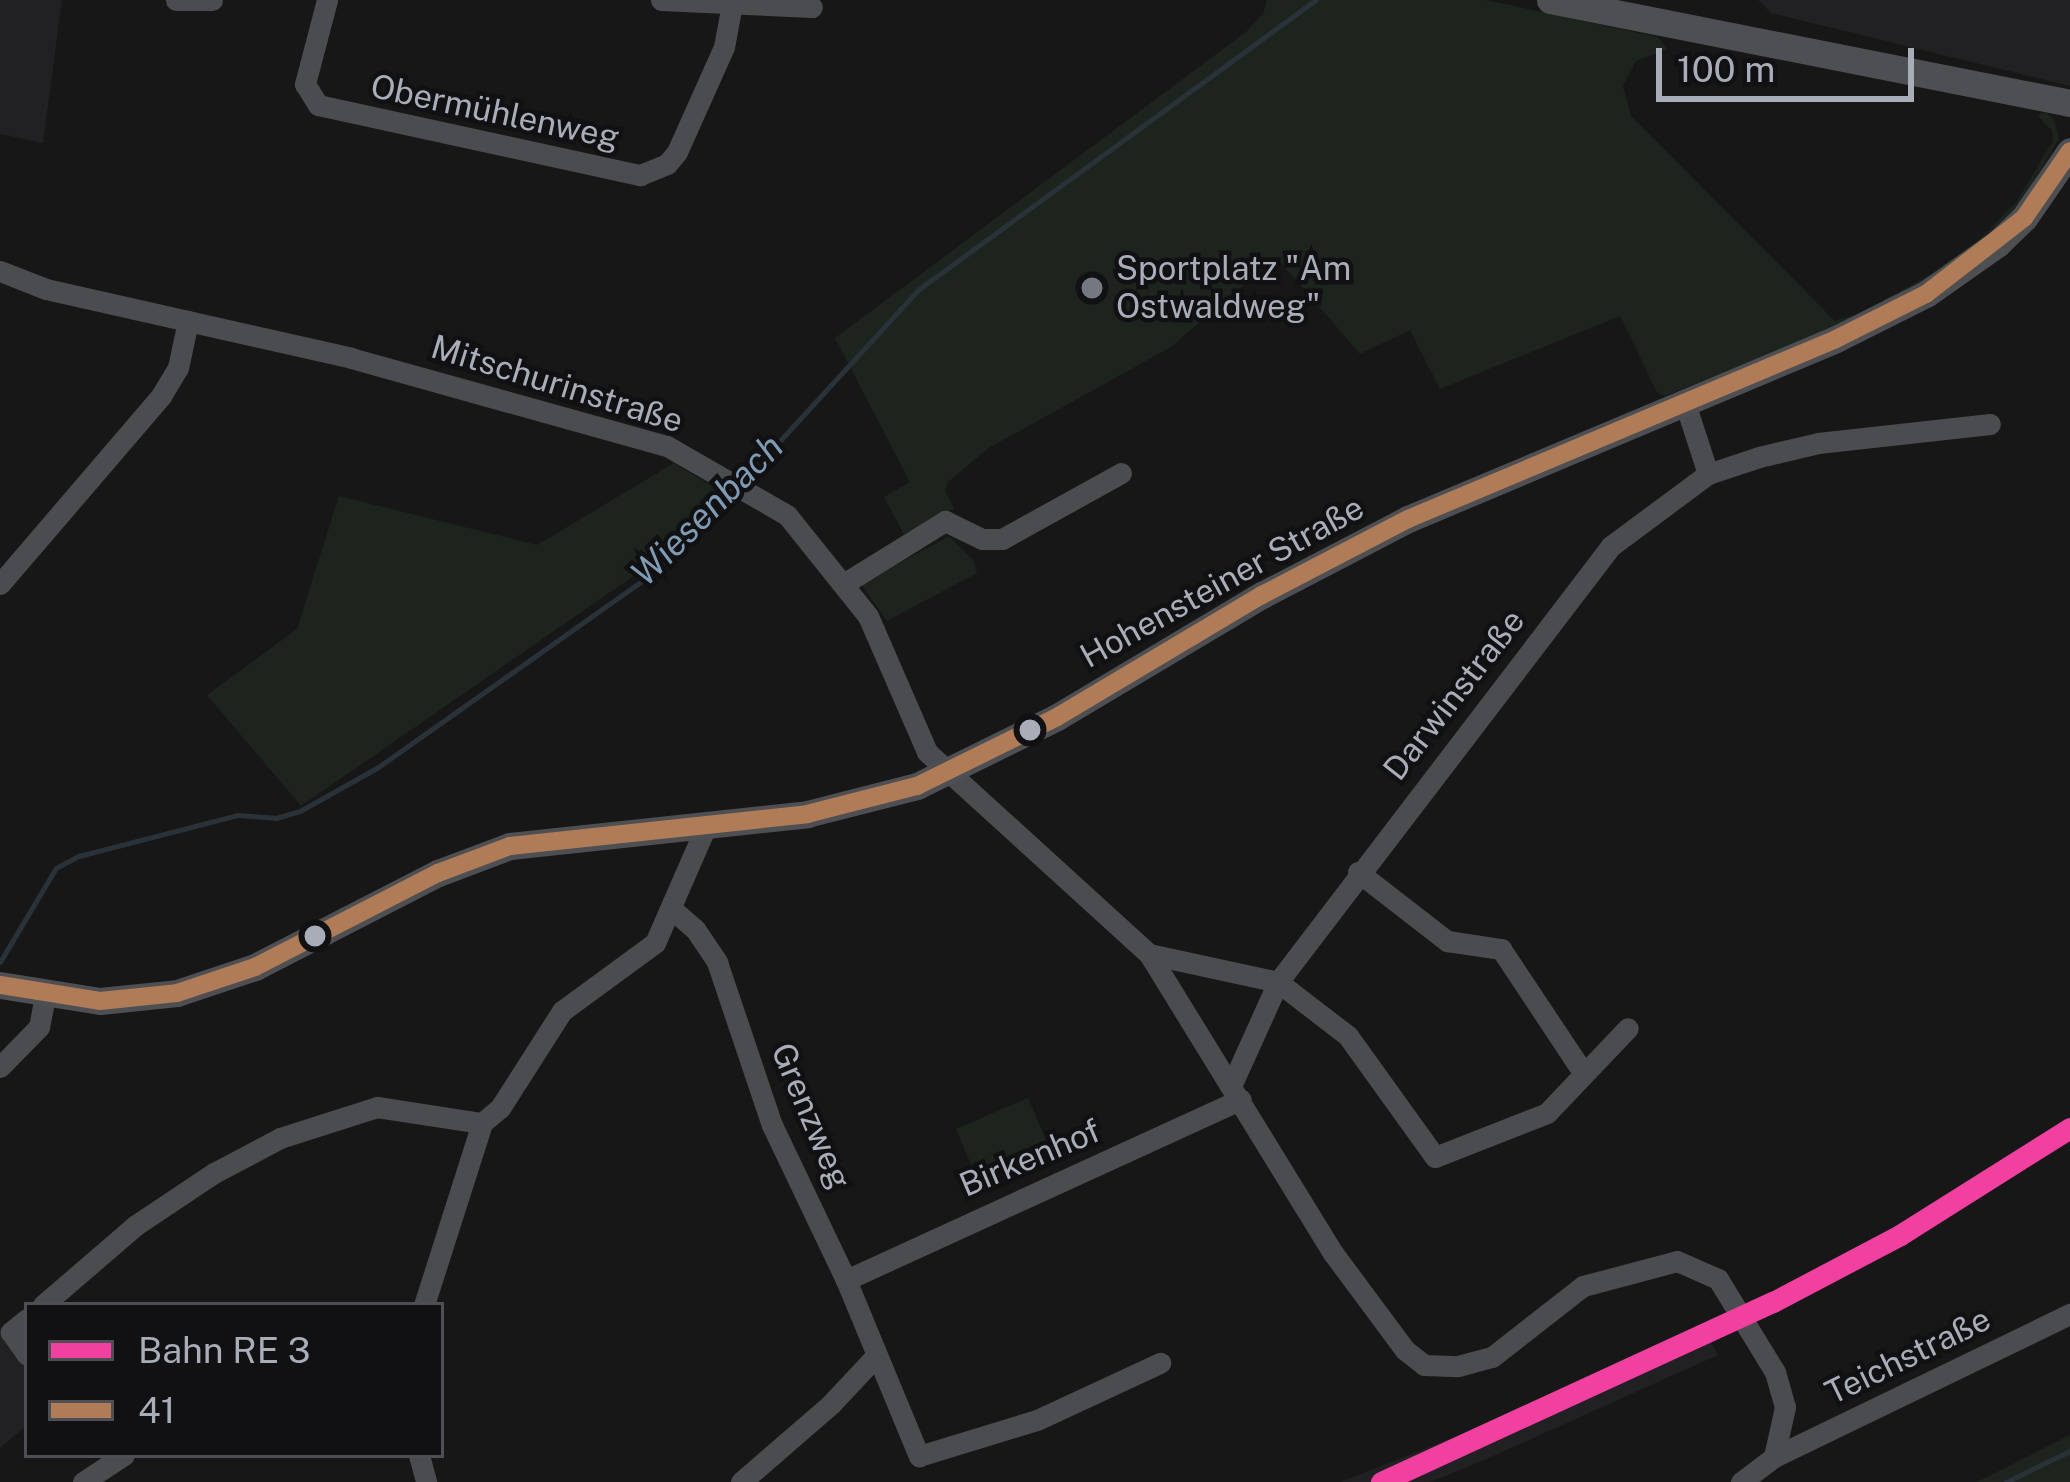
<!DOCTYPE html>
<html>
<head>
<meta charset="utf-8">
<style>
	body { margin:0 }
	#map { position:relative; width:2070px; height:1482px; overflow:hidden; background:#171717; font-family:"Public Sans",sans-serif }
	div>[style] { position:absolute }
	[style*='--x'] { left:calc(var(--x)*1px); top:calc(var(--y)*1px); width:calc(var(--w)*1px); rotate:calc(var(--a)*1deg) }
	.built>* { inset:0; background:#212123 }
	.green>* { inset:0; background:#1d241e }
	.stream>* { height:4.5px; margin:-2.25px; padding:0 2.25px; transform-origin:2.25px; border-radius:2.25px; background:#2a3239 }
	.minor>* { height:21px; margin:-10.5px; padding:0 10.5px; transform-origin:10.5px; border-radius:10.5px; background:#4b4c50 }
	.major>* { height:27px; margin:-13.5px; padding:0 13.5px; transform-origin:13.5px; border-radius:13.5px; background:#4d4f52 }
	.bus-1>* { height:18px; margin:-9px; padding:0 9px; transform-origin:9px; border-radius:9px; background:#b07c57 }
	.rail-1>* { height:21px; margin:-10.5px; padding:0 10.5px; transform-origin:10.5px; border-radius:10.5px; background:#f240a1 }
	.dots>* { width:33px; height:33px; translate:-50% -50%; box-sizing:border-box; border:6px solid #111113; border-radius:50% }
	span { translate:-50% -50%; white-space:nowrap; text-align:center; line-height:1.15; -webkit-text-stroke:9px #111113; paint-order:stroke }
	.street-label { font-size:33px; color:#a8adb8 }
	.poi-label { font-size:33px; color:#a8adb8 }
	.left { translate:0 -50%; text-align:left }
	.water-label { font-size:36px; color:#7f9bb3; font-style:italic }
	.legend { position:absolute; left:24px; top:1302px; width:420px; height:156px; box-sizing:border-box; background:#111113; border:3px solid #4d4f55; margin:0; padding:15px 21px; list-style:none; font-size:36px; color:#a8adb8 }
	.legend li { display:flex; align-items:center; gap:24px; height:60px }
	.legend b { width:60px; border:3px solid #4d4f55 }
	.scale { position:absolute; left:1656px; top:48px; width:258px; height:54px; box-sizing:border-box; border:6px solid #a8adb8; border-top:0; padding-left:15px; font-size:36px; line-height:42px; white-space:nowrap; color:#a8adb8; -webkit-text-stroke:9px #111113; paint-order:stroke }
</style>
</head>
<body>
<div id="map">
	<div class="built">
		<i style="clip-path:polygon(0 0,62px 0,43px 143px,0 134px)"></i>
		<i style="clip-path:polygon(1758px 0,2070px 0,2070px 86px,1771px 13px)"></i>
		<i style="clip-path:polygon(1701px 1325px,1718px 1355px,1482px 1461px,1431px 1482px,1341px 1482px,1507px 1416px)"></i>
		<i style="clip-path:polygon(0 1327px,27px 1362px,27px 1425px,0 1448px)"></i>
	</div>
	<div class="green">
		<i style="clip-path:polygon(1267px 0,1486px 0,1658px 37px,1667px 49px,1636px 61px,1623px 86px,1631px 116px,1835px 321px,1858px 314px,1933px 273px,1982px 237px,2017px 201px,2053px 141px,2052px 131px,2038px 116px,2045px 112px,2054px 119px,2059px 139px,2022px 200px,1985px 240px,1880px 309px,1665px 396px,1657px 392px,1620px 316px,1440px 389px,1410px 330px,1360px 354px,1276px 257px,1171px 347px,987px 449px,948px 482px,945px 491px,954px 508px,904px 534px,884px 497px,910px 482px,835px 338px,1246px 32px,1263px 14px)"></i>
		<i style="clip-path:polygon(674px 463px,723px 493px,651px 564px,301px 806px,207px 695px,297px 629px,339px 496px,537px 545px)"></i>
		<i style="clip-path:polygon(949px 536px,974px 561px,977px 573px,887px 621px,861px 584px)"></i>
		<i style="clip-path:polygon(1028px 1098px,1047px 1142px,975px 1174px,956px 1129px)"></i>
		<i style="clip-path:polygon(2070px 1435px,2070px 1482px,1977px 1482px)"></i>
	</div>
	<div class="stream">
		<i style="--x:744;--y:480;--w:258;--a:-47.5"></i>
		<i style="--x:918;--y:290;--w:492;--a:-36.1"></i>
		<i style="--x:0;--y:962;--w:109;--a:-59.2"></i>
		<i style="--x:56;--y:868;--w:26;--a:-28"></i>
		<i style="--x:79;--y:856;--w:163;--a:-14.5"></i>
		<i style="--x:237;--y:815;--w:39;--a:4"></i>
		<i style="--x:276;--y:818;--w:25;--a:-16"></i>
		<i style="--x:300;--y:811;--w:88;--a:-29.2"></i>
		<i style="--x:377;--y:768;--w:338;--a:-35.2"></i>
		<i style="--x:653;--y:573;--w:112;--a:-45.4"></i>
		<i style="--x:2006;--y:1482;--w:71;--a:-25.8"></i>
	</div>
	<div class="minor">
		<i style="--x:176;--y:0;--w:36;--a:0"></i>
		<i style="--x:327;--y:0;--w:87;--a:104.7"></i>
		<i style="--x:305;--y:84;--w:25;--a:58"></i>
		<i style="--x:318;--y:105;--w:330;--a:12.3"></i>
		<i style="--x:640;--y:175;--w:29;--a:-22"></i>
		<i style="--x:667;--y:164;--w:16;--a:-50"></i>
		<i style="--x:677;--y:152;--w:115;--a:-65.9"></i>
		<i style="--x:724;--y:47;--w:44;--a:-79.5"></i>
		<i style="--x:661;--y:0;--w:151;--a:2.7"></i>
		<i style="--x:0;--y:271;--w:49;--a:21.4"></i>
		<i style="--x:46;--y:289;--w:313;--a:12.7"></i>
		<i style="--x:351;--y:358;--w:328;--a:15.6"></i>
		<i style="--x:667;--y:446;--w:138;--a:29.9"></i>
		<i style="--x:787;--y:515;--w:129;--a:51.3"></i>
		<i style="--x:868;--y:616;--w:148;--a:66.5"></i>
		<i style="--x:927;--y:752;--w:300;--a:42.3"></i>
		<i style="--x:1149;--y:954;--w:351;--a:58.4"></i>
		<i style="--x:1333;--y:1253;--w:121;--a:53.4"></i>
		<i style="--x:1405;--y:1350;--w:24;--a:38"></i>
		<i style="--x:1424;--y:1365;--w:34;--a:2"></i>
		<i style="--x:1458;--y:1366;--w:35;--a:-15"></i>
		<i style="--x:1492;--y:1357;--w:115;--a:-38"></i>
		<i style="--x:1583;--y:1286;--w:97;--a:-14.9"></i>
		<i style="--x:1677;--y:1261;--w:45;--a:23.7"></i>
		<i style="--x:1718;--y:1279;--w:109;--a:58.5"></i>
		<i style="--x:1775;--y:1372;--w:36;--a:74"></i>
		<i style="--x:1785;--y:1407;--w:51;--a:102.4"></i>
		<i style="--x:1684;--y:400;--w:78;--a:72"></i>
		<i style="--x:845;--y:583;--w:118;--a:-31.8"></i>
		<i style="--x:945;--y:521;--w:41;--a:25.9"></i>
		<i style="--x:982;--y:539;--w:20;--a:0"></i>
		<i style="--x:1002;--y:539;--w:136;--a:-29"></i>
		<i style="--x:0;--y:584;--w:248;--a:-49.4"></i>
		<i style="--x:161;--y:396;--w:33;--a:-59"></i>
		<i style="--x:178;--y:368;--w:48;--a:-78"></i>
		<i style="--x:1358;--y:872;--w:113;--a:37.8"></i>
		<i style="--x:1447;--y:941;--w:55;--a:8.4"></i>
		<i style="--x:1501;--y:949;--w:146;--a:56.4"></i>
		<i style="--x:674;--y:911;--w:28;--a:41"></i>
		<i style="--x:695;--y:929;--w:40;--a:56"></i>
		<i style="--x:717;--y:962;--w:172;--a:71.4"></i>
		<i style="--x:772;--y:1125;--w:172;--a:64.5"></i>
		<i style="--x:846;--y:1280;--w:191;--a:67.5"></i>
		<i style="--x:919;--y:1456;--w:123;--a:-17"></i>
		<i style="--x:1037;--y:1420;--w:136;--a:-24.9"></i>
		<i style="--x:1149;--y:954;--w:132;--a:12.2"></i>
		<i style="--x:1278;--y:982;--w:88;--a:37.6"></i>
		<i style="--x:1348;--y:1036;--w:149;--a:54.3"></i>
		<i style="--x:1435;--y:1157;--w:120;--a:-21.4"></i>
		<i style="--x:1547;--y:1113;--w:117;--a:-46.4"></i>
		<i style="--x:0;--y:1067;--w:56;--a:-45.7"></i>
		<i style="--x:39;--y:1027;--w:32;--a:-79"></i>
		<i style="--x:1232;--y:1084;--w:112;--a:-65.7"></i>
		<i style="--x:1278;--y:982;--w:549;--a:-52.63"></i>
		<i style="--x:1611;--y:546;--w:121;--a:-36.6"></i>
		<i style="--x:1708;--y:474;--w:54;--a:-18.4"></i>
		<i style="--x:1759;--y:457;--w:61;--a:-13.3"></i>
		<i style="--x:1818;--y:443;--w:173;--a:-6.3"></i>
		<i style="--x:846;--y:1280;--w:434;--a:-24.6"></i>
		<i style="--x:43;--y:1305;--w:123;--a:-40.7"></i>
		<i style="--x:136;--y:1225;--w:94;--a:-33.7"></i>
		<i style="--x:214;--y:1173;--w:75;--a:-27.9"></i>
		<i style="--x:280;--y:1138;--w:102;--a:-17.7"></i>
		<i style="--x:377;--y:1107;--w:106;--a:8.7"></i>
		<i style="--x:424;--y:1305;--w:191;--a:-72.3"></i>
		<i style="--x:482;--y:1123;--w:23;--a:-40"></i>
		<i style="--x:500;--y:1108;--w:115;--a:-57.4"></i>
		<i style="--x:562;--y:1011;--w:115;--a:-36.2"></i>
		<i style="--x:655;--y:943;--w:130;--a:-66.4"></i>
		<i style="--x:27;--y:1319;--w:21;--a:141"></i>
		<i style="--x:11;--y:1332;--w:28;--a:55"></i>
		<i style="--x:419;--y:1455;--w:28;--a:75"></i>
		<i style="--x:83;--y:1482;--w:49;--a:-33.4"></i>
		<i style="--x:741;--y:1482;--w:119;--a:-40.9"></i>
		<i style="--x:831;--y:1404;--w:63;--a:-46.9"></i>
		<i style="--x:1741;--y:1482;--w:41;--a:-37.1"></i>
		<i style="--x:1774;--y:1457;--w:329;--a:-25.8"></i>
	</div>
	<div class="major">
		<i style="--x:1550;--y:0;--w:530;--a:11.2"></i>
		<i style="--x:0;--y:985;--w:101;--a:9.1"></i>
		<i style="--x:100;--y:1001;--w:77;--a:-5.9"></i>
		<i style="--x:177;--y:993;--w:82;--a:-18.4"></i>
		<i style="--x:255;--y:967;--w:206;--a:-27.2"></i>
		<i style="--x:438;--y:873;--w:77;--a:-20.6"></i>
		<i style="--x:510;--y:846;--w:299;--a:-6.1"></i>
		<i style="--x:807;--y:814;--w:114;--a:-14.3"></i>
		<i style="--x:917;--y:786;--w:156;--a:-26.2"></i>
		<i style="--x:1057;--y:717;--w:239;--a:-30.8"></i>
		<i style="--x:1262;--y:595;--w:165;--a:-27.5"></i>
		<i style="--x:1408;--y:519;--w:464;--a:-22.8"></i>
		<i style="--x:1836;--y:339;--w:101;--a:-26.6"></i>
		<i style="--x:1926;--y:294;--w:87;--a:-35.2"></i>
		<i style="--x:1997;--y:244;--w:37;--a:-44"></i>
		<i style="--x:2024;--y:218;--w:81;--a:-55.5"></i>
	</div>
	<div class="bus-1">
		<i style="--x:0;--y:985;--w:101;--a:9.1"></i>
		<i style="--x:100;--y:1001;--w:77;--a:-5.9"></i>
		<i style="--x:177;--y:993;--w:82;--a:-18.4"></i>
		<i style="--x:255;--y:967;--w:206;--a:-27.2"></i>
		<i style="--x:438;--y:873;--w:77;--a:-20.6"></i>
		<i style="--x:510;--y:846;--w:299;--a:-6.1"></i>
		<i style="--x:807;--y:814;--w:114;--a:-14.3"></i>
		<i style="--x:917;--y:786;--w:156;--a:-26.2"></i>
		<i style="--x:1057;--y:717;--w:239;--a:-30.8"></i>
		<i style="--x:1262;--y:595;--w:165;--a:-27.5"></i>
		<i style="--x:1408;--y:519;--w:464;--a:-22.8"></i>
		<i style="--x:1836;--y:339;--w:101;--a:-26.6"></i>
		<i style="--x:1926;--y:294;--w:124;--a:-37.8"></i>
		<i style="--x:2024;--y:218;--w:81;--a:-55.5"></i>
	</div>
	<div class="rail-1">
		<i style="--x:1381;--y:1482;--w:431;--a:-24.7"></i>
		<i style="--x:1773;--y:1302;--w:144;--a:-27.8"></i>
		<i style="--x:1900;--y:1235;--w:201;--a:-32.2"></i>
	</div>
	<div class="dots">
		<i style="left:1092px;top:288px;background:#757880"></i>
		<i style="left:1030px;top:730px;background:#a8adb8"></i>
		<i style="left:315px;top:936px;background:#a8adb8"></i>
	</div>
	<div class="street-label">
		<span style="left:495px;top:112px;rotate:12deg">Obermühlenweg</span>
		<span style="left:557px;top:384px;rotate:17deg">Mitschurinstraße</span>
		<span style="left:1222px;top:582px;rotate:-29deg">Hohensteiner Straße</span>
		<span style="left:1454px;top:695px;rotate:-52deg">Darwinstraße</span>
		<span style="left:811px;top:1116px;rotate:67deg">Grenzweg</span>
		<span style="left:1030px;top:1158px;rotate:-23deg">Birkenhof</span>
		<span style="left:1908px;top:1356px;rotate:-26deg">Teichstraße</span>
	</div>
	<div class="poi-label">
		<span class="left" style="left:1116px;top:288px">Sportplatz "Am<br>Ostwaldweg"</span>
	</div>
	<div class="water-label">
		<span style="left:707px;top:510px;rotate:-45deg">Wiesenbach</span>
	</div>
	<ul class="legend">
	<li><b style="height:15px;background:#f240a1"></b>Bahn RE 3</li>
	<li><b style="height:15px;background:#b07c57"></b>41</li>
	</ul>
	<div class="scale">100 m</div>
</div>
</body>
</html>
